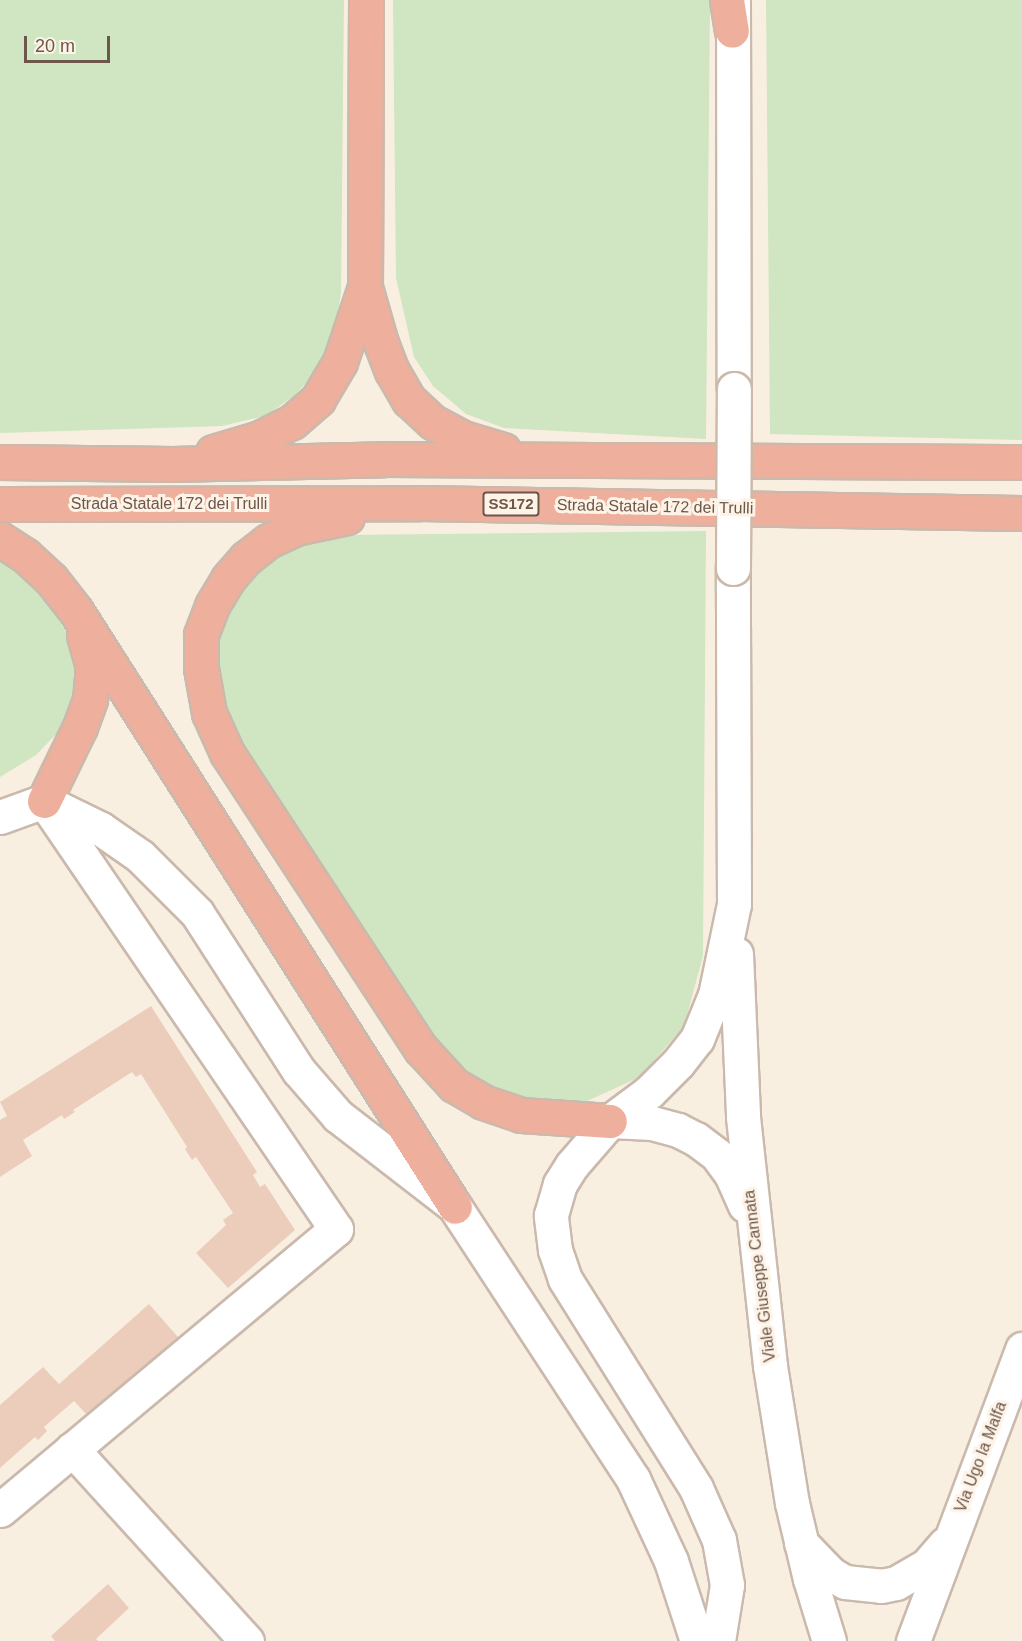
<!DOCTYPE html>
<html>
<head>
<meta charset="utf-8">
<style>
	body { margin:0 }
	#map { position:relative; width:1022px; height:1641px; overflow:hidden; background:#f9efe1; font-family:Arial,sans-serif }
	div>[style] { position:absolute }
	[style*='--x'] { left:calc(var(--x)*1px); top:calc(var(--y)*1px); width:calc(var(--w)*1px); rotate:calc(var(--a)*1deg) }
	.green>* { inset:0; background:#d0e5c1 }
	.building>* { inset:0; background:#eccdbb }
	.roads { filter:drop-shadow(2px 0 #cab9ac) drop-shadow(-2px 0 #cab9ac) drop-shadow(0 2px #cab9ac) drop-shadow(0 -2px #cab9ac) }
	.street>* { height:33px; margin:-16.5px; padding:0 16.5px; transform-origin:16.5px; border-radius:16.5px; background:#fff }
	.secondary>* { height:33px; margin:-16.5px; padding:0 16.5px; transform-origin:16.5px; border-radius:16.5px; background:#fff }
	.highway>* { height:33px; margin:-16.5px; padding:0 16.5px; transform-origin:16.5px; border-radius:16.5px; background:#eeb09d }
	.bridges { filter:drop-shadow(2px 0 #cdb9a9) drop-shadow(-2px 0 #cdb9a9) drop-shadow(0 2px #cdb9a9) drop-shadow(0 -2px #cdb9a9) }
	.secondary-bridge>* { height:33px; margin:-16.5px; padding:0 16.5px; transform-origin:16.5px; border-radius:16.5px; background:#fff }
	span { translate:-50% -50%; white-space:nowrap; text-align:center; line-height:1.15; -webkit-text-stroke:6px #fdf3e6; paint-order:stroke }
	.shield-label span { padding:2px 4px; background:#fdf3e6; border:2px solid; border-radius:4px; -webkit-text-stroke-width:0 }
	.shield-label { font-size:15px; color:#6d564a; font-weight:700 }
	.street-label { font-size:16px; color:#6d564a }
	.scale { position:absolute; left:24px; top:36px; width:86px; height:27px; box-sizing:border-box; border:3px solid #6d564a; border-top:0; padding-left:8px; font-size:18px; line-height:21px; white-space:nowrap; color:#6d564a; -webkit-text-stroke:4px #fdf3e6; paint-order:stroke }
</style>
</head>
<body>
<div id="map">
	<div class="green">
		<i style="clip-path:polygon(0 0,344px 0,341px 293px,334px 337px,321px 367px,294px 396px,265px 416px,222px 426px,0 433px)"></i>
		<i style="clip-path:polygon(393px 0,710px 0,706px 439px,504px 428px,466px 414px,433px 386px,414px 357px,396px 278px)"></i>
		<i style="clip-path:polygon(766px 0,1022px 0,1022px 440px,770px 434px)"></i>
		<i style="clip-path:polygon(706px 531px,703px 956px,684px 1026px,640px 1077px,576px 1106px,507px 1099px,471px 1077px,451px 1056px,399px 993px,234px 740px,218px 699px,216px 626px,251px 572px,276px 553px,302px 541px,339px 535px)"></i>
		<i style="clip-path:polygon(0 554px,26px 575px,49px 604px,67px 633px,75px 657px,72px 699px,61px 729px,36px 755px,0 777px)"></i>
	</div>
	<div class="building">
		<i style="clip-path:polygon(151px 1006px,257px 1172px,253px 1175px,260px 1187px,265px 1184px,295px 1230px,228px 1288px,196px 1253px,226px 1225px,223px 1220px,233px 1213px,196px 1157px,192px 1160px,185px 1149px,187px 1147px,141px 1074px,136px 1077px,132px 1072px,73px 1110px,75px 1112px,64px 1119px,62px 1115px,23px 1140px,32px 1156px,0 1177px,0 1120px,7px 1116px,0 1102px)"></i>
		<i style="clip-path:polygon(149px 1304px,178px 1337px,138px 1373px,141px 1375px,132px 1383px,128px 1380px,88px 1416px,74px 1401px,44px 1427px,47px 1431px,38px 1440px,35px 1437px,0 1468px,0 1405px,43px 1367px,59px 1384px)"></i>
		<i style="clip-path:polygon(108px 1584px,129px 1608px,96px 1639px,98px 1641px,55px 1641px,51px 1636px)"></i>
	</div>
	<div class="roads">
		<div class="street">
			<i style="--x:46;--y:802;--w:61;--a:26.1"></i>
			<i style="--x:101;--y:829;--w:47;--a:34.7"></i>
			<i style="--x:140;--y:856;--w:81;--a:45"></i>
			<i style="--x:197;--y:913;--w:188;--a:57.2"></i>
			<i style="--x:299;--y:1071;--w:60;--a:49.1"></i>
			<i style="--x:338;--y:1116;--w:144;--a:37.7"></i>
			<i style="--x:0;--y:817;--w:47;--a:-20"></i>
			<i style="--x:72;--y:1449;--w:260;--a:47.7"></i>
			<i style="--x:0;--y:1510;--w:438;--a:-39.9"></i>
			<i style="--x:336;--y:1229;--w:518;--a:-124.3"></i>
			<i style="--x:801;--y:1543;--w:43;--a:45.9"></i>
			<i style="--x:831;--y:1574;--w:16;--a:30"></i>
			<i style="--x:845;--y:1582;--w:36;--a:6"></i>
			<i style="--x:881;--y:1586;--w:15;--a:-11"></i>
			<i style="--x:896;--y:1583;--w:34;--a:-30"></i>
			<i style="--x:926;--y:1566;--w:29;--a:-49"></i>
			<i style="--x:913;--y:1641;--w:312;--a:-69.5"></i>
		</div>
		<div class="secondary">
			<i style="--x:733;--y:1;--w:388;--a:89.9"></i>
			<i style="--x:736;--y:954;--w:163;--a:87.5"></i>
			<i style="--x:743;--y:1117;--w:250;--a:83.8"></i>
			<i style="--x:770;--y:1366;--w:139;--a:80.9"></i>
			<i style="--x:792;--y:1503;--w:78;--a:76.7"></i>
			<i style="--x:810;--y:1579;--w:65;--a:73"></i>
			<i style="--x:610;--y:1121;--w:42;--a:2.7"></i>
			<i style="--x:652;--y:1123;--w:27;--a:15"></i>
			<i style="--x:678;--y:1130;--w:20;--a:27"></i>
			<i style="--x:696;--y:1139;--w:26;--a:37"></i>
			<i style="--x:717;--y:1155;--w:24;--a:54"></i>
			<i style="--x:731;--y:1174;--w:34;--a:66"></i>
			<i style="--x:455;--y:1207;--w:325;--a:56.8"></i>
			<i style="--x:633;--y:1479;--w:90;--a:65.1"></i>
			<i style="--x:671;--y:1561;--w:84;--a:72"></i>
			<i style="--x:718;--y:1641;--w:57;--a:-80.9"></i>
			<i style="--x:727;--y:1585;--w:46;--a:-100.1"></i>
			<i style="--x:719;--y:1540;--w:57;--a:-113.9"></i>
			<i style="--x:696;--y:1488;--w:247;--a:-122.1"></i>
			<i style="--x:565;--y:1279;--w:31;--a:-109"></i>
			<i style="--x:555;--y:1250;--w:35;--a:-97"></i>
			<i style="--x:551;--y:1215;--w:32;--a:-74"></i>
			<i style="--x:560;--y:1184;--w:22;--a:-58"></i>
			<i style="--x:572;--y:1165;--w:58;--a:-49.2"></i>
			<i style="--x:610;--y:1121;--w:49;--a:-36.6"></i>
			<i style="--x:649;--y:1092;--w:41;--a:-45"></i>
			<i style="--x:678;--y:1063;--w:31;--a:-52"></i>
			<i style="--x:697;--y:1039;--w:48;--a:-67.8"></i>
			<i style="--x:715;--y:995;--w:93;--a:-78.2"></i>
			<i style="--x:734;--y:904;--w:336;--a:-90.2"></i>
		</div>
		<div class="highway">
			<i style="--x:366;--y:0;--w:287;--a:90.2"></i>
			<i style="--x:365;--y:287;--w:58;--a:74.1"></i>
			<i style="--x:381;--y:343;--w:30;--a:69"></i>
			<i style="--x:392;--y:371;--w:34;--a:60"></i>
			<i style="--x:409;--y:400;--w:33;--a:43"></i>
			<i style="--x:433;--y:422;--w:34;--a:28"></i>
			<i style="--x:463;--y:438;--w:42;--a:16.7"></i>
			<i style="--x:727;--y:0;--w:31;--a:81"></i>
			<i style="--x:213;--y:452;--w:49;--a:-16.6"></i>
			<i style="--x:260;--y:438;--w:36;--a:-27"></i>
			<i style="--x:292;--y:422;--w:35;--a:-41"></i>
			<i style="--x:318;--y:399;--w:43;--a:-59.3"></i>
			<i style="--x:340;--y:362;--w:79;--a:-71.6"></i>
			<i style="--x:0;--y:462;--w:172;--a:0.7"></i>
			<i style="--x:172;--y:464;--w:213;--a:-1.3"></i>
			<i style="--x:385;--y:459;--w:637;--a:0.27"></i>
			<i style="--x:0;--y:504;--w:420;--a:-0.1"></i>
			<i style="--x:420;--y:503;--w:602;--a:0.95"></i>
			<i style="--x:347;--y:517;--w:52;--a:167.8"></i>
			<i style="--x:296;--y:528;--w:31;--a:155"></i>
			<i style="--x:268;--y:541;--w:28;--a:142"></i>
			<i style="--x:246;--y:558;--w:28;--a:131"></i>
			<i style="--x:228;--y:579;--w:31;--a:121"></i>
			<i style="--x:212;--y:606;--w:31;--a:111"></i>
			<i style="--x:201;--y:635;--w:33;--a:90"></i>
			<i style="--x:201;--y:668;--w:46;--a:79.9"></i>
			<i style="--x:209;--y:713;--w:44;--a:65.8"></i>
			<i style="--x:227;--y:753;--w:354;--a:56.8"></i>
			<i style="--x:421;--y:1049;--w:49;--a:47.5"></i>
			<i style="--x:454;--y:1085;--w:34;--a:30"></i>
			<i style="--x:483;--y:1102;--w:40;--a:18.9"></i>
			<i style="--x:521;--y:1115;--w:89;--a:3.9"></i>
			<i style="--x:0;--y:539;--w:30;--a:33"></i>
			<i style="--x:25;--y:555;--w:35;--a:43"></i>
			<i style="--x:51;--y:579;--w:41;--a:52"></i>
			<i style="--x:76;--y:611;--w:706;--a:57.55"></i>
			<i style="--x:44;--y:801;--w:82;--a:-64.1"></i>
			<i style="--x:80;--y:727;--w:30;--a:-70"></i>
			<i style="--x:90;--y:699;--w:32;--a:-85"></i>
			<i style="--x:93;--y:667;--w:32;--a:-106"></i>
		</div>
	</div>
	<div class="bridges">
		<div class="secondary-bridge">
			<i style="--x:733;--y:568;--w:179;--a:-89.7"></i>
		</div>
	</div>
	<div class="shield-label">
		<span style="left:511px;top:504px">SS172</span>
	</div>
	<div class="street-label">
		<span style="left:169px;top:504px">Strada Statale 172 dei Trulli</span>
		<span style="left:655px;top:507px;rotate:1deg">Strada Statale 172 dei Trulli</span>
		<span style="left:760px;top:1276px;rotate:-97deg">Viale Giuseppe Cannata</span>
		<span style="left:981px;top:1457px;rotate:-69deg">Via Ugo la Malfa</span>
	</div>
	<div class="scale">20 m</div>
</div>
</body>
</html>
